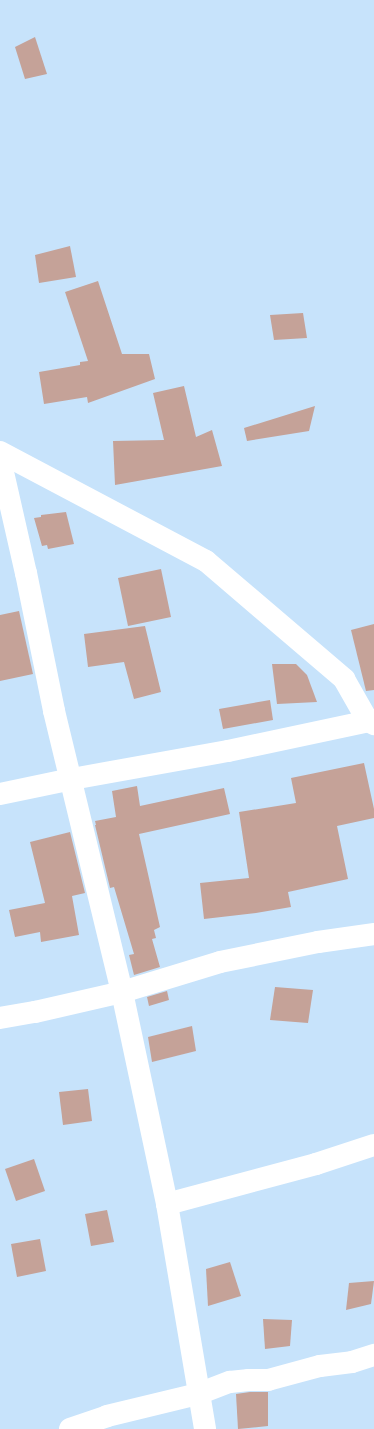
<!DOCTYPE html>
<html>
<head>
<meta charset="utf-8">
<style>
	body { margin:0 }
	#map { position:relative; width:374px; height:1429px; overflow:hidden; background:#c7e3fb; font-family:"Golos Text",sans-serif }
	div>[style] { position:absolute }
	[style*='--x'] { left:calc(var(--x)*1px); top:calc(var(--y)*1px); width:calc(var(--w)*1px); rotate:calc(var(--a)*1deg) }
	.building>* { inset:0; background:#c5a298 }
	.minor>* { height:22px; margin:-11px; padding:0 11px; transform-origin:11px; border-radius:11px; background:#fff }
	.tertiary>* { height:22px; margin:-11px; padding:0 11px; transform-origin:11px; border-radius:11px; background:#fff }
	span { translate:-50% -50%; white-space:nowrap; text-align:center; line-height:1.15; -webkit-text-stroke:4px #deeffd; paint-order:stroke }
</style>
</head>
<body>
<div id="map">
	<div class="building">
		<i style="clip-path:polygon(35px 37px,47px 74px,25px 79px,15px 47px)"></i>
		<i style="clip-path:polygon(70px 246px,76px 277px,39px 283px,35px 255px)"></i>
		<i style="clip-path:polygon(98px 281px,122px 354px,149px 354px,155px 379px,88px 403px,87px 397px,44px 404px,39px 372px,80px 365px,80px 362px,88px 361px,65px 292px)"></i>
		<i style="clip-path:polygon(303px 313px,307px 338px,274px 340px,270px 315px)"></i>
		<i style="clip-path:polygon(184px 386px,196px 437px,212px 430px,222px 466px,115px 485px,113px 441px,164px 440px,153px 393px)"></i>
		<i style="clip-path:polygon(315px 406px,309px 431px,247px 441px,244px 428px)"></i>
		<i style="clip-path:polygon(66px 512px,74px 544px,48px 549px,47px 545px,42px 546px,34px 518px,41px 517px,41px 515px)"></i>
		<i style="clip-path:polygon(161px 569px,171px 617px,128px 626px,118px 578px)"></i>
		<i style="clip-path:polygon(19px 611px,33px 674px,0 681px,0 615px)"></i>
		<i style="clip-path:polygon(374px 624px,374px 690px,366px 691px,351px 630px)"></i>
		<i style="clip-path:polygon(145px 626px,161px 692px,134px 699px,124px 662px,88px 667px,84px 634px)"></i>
		<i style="clip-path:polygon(272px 664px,296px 664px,307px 675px,317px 702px,277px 704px)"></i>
		<i style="clip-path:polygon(270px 700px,273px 720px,223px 729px,219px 709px)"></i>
		<i style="clip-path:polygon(364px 763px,374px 809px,374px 818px,337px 826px,348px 879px,288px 892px,291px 907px,256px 913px,204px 919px,200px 883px,249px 878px,239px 812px,296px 803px,291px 778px)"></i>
		<i style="clip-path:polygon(137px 786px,140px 806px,224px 788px,230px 814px,139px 834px,160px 927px,154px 930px,156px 938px,152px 939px,160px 967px,134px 975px,129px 955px,134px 954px,114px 887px,110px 888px,95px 825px,96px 825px,95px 821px,116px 817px,112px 791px)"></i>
		<i style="clip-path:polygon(70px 832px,85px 893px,72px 896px,79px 935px,41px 942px,40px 932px,15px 937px,9px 910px,45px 903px,30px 842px)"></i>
		<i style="clip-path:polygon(275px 987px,313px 990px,308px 1023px,270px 1020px)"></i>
		<i style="clip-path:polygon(167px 991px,169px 1000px,149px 1006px,147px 997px)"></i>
		<i style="clip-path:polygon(192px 1026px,196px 1051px,152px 1062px,148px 1037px)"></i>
		<i style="clip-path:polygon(88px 1089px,92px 1121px,63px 1125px,59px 1092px)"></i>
		<i style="clip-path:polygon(34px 1159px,45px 1191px,16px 1201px,5px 1169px)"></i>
		<i style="clip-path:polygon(107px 1210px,114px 1242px,91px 1246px,85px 1214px)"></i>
		<i style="clip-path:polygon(40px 1239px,46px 1271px,17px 1277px,11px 1244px)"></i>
		<i style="clip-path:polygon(230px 1262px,241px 1296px,208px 1306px,206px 1269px)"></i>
		<i style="clip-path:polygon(374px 1281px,371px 1304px,346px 1310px,349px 1283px)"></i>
		<i style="clip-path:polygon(263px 1319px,292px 1320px,290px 1346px,265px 1349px)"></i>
		<i style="clip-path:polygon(250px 1392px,268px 1392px,268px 1426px,238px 1429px,236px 1394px)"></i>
	</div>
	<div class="minor">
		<i style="--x:0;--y:452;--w:233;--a:27.9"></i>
		<i style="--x:206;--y:561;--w:182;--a:40.5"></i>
		<i style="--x:344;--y:679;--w:48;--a:60.3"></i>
		<i style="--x:368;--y:721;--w:7;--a:27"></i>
		<i style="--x:0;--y:794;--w:74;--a:-11.8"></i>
		<i style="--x:72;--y:779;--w:158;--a:-10.2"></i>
		<i style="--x:228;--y:751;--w:149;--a:-12"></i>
		<i style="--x:0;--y:1018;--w:36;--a:-10"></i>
		<i style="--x:35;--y:1012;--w:89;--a:-12.9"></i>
		<i style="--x:122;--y:992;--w:102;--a:-17"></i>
		<i style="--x:220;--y:962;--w:100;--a:-11.5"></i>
		<i style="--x:318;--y:942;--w:57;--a:-8.1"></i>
		<i style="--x:167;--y:1204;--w:154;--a:-15"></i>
		<i style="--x:316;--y:1164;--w:61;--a:-18.1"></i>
		<i style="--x:70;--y:1429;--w:39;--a:-19"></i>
		<i style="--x:107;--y:1416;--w:94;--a:-13.6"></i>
		<i style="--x:198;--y:1394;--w:34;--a:-21"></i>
		<i style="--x:230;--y:1382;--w:19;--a:-6"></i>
		<i style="--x:249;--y:1380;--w:19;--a:0"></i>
		<i style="--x:268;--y:1380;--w:54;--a:-15.1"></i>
		<i style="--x:320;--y:1366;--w:32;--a:-7"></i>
		<i style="--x:352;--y:1362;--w:23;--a:-18"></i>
	</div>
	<div class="tertiary">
		<i style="--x:0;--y:459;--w:117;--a:77.2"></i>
		<i style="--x:26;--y:573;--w:141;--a:78.5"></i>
		<i style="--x:54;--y:711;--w:289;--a:76.4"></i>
		<i style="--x:122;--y:992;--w:217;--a:78"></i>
		<i style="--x:167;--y:1204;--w:228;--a:80.4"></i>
	</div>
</div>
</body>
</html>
